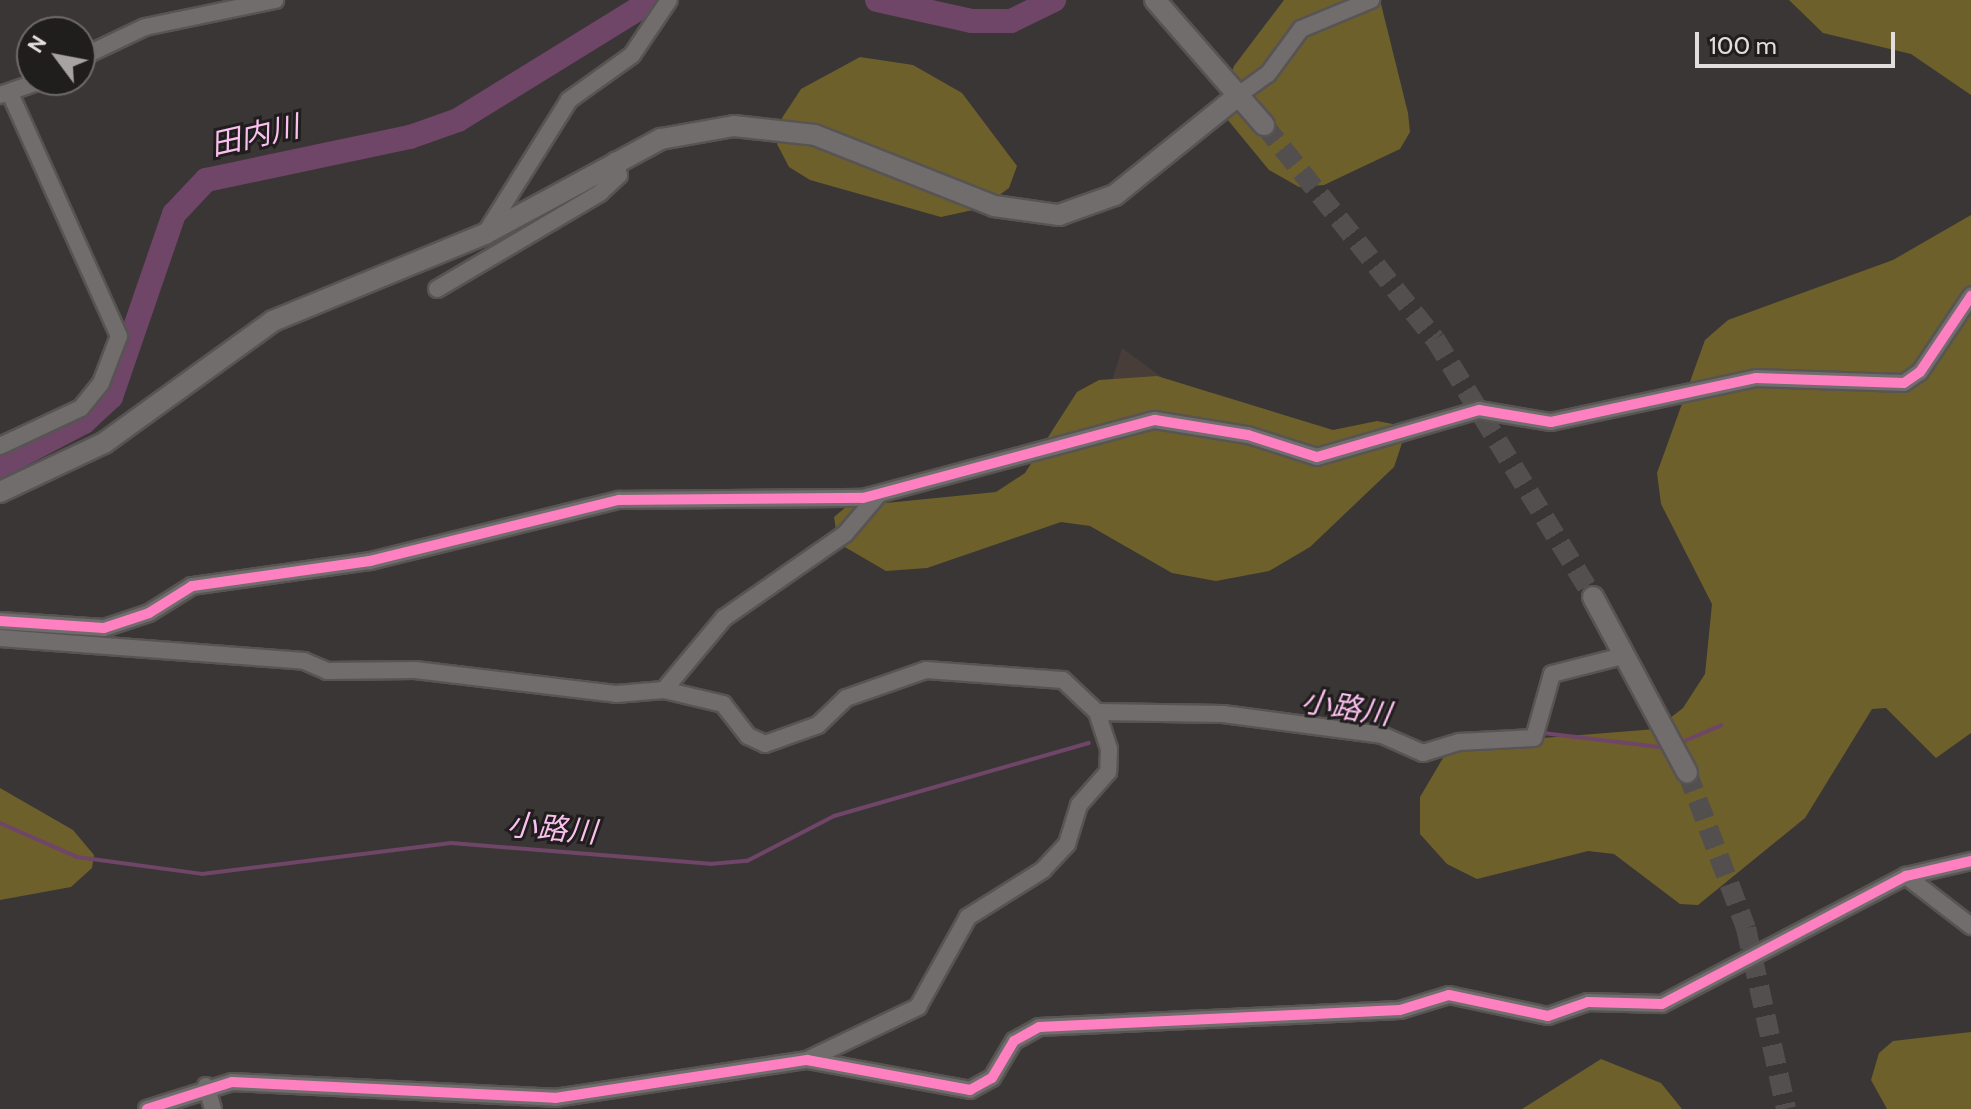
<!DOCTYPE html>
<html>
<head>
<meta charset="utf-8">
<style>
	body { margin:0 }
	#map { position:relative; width:1971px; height:1109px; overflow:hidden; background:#3a3635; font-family:Cabin,"Noto Sans JP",sans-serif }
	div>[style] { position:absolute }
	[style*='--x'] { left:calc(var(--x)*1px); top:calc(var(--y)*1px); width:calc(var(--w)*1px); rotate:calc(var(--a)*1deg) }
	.built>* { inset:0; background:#493d39 }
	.forest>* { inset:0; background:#6d602b }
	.stream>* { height:4px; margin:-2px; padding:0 2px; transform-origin:2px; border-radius:2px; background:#6f4568 }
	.river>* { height:24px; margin:-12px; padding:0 12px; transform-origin:12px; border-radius:12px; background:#6f4568 }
	.tertiary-tunnel>* { height:20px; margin-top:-10px; transform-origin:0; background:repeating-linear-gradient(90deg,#534f4e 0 20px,transparent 0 30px) }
	.roads { filter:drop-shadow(2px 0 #585453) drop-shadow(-2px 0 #585453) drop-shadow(0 2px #585453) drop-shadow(0 -2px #585453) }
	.minor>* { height:16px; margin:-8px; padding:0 8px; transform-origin:8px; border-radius:8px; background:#706d6c }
	.tertiary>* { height:20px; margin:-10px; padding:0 10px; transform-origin:10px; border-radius:10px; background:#706d6c }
	.cycleway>* { height:10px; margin:-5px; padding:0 5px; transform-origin:5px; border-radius:5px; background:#ff80c0 }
	span { translate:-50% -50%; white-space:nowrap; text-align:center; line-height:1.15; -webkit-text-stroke:6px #201d1d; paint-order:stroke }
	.water-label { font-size:30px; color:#f9bfee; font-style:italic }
	.north { position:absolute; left:16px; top:16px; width:80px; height:80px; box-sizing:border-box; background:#201d1d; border:2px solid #6e6a6a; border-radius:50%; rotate:302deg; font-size:22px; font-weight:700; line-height:32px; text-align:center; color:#e2dedd }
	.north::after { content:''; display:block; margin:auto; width:28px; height:36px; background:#a7a3a2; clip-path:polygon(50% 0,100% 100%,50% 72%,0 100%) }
	.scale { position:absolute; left:1695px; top:32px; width:200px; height:36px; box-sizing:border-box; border:4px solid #e2dedd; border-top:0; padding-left:10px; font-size:24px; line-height:28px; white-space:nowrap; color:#e2dedd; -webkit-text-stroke:6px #201d1d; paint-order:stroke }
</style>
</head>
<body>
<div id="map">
	<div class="built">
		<i style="clip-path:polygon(1122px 348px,1171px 384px,1109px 391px)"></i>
	</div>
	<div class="forest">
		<i style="clip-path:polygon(1284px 0,1380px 0,1408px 113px,1410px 132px,1400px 149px,1324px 185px,1299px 187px,1269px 170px,1218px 108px,1234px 66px)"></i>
		<i style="clip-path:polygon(1789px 0,1971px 0,1971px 95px,1911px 54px,1823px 33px)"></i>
		<i style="clip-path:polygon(860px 57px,913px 65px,962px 93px,1017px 166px,1009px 188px,982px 208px,941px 217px,810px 180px,789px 167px,777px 144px,782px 118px,801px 89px)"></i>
		<i style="clip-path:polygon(1971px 215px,1971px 733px,1936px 758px,1886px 708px,1872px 709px,1805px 818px,1698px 905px,1680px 904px,1614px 854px,1588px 851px,1477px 879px,1447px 864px,1420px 834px,1420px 797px,1443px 758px,1467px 744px,1656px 729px,1683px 708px,1705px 674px,1712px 604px,1661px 504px,1657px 473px,1705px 340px,1728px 320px,1893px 260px)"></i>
		<i style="clip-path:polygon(1157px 376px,1333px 430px,1377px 421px,1398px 425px,1403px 440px,1394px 467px,1310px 547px,1269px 571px,1216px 581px,1172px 573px,1090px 526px,1061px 522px,927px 568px,886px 571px,838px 543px,834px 517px,846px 507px,996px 492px,1025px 473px,1077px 392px,1099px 380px)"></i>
		<i style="clip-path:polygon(0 788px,73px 830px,94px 855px,92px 868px,71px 887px,0 900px)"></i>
		<i style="clip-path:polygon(1971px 1032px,1971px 1109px,1887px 1109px,1871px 1080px,1879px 1053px,1893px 1041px)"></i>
		<i style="clip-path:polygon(1601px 1059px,1661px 1083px,1682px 1109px,1522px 1109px)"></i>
	</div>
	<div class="stream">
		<i style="--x:1543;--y:733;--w:117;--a:6.9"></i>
		<i style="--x:1682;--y:742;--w:43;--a:-23"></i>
		<i style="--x:0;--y:823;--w:84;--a:23.8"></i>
		<i style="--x:77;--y:857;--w:126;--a:7.7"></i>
		<i style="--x:202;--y:874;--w:251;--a:-7.1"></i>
		<i style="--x:451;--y:843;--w:260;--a:4.6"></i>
		<i style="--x:710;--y:864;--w:37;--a:-5"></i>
		<i style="--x:747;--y:861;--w:98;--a:-27.3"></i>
		<i style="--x:834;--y:816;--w:265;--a:-16"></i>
	</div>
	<div class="river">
		<i style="--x:877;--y:0;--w:97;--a:12.5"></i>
		<i style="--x:972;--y:21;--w:39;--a:0"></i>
		<i style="--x:1011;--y:21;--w:48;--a:-26"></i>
		<i style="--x:0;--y:466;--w:95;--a:-27.6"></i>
		<i style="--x:84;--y:422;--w:37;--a:-43"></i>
		<i style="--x:111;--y:397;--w:194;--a:-71"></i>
		<i style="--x:174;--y:214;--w:47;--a:-46.7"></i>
		<i style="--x:206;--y:180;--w:208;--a:-11.9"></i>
		<i style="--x:410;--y:137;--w:51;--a:-19.5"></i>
		<i style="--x:458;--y:120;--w:228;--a:-31.7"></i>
	</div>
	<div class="tertiary-tunnel">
		<i style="--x:1264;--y:125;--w:274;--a:51.4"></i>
		<i style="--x:1435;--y:339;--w:303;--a:58.5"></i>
		<i style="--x:1687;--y:772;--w:167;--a:69.3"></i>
		<i style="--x:1746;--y:928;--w:185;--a:77.5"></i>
	</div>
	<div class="roads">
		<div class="minor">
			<i style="--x:80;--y:58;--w:72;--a:-25.5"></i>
			<i style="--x:145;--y:27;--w:133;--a:-11.7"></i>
			<i style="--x:1240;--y:94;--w:34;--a:-36"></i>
			<i style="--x:1268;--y:74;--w:56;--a:-53.7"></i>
			<i style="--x:1301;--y:29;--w:76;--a:-22.5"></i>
			<i style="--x:0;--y:95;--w:46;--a:-19.2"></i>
			<i style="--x:485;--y:234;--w:158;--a:-57.9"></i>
			<i style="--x:569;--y:100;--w:77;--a:-35.5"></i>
			<i style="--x:632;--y:55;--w:66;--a:-56.1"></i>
			<i style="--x:437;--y:289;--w:189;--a:-30.5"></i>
			<i style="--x:600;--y:193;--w:26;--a:-43"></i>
			<i style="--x:619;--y:175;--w:15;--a:-106"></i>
			<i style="--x:0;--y:446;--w:89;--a:-25.1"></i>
			<i style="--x:81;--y:408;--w:32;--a:-51"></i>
			<i style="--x:101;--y:383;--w:50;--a:-69"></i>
			<i style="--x:119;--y:336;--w:265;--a:-114.2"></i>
			<i style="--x:0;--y:621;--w:104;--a:3.9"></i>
			<i style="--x:104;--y:628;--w:47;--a:-18.4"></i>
			<i style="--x:149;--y:613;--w:51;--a:-32.1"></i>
			<i style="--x:192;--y:586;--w:180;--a:-8"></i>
			<i style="--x:370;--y:561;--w:256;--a:-13.8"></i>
			<i style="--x:619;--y:500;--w:244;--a:-0.5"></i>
			<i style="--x:863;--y:498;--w:302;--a:-15"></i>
			<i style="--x:1155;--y:420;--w:94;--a:9.2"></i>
			<i style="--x:1248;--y:435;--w:72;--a:17.7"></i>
			<i style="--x:1317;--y:457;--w:169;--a:-16.2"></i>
			<i style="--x:1479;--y:410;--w:73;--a:9.5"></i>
			<i style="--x:1551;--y:422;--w:210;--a:-12.1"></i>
			<i style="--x:1756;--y:378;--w:148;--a:1.9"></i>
			<i style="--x:1904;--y:383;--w:19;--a:-35"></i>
			<i style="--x:1920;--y:372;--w:92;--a:-56.1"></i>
			<i style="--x:0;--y:638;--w:305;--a:4.3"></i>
			<i style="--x:304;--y:661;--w:25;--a:23"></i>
			<i style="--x:327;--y:671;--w:88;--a:-0.7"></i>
			<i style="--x:415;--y:670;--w:202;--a:6.8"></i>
			<i style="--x:616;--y:694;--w:48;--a:-4.8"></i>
			<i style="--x:664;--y:690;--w:61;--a:13.3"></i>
			<i style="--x:723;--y:704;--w:41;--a:52"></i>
			<i style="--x:748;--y:736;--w:19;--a:25"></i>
			<i style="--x:765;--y:744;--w:56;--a:-19.7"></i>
			<i style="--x:818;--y:725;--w:39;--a:-44"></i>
			<i style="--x:846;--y:698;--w:85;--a:-19.3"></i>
			<i style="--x:926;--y:670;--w:137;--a:4.2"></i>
			<i style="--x:1063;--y:680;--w:47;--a:43.3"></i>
			<i style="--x:1097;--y:712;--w:39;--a:72"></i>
			<i style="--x:1109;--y:749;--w:23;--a:92"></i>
			<i style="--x:1108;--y:772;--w:44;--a:131.3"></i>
			<i style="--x:1079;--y:805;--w:41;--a:107.1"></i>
			<i style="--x:1067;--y:844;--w:35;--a:133"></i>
			<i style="--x:1043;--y:870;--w:89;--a:147.9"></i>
			<i style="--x:968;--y:917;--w:103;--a:119.1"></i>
			<i style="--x:918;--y:1007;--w:119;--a:154.5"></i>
			<i style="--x:664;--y:690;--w:94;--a:-50.2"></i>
			<i style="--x:724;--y:618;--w:147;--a:-34.8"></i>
			<i style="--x:845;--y:534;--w:52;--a:-49.6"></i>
			<i style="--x:1097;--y:712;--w:126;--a:0.9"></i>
			<i style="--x:1223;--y:714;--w:160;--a:7.5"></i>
			<i style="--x:1382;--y:735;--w:45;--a:23.7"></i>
			<i style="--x:1423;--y:753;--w:38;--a:-17"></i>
			<i style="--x:1459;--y:742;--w:75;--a:-3.1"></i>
			<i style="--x:1534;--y:738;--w:66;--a:-74.3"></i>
			<i style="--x:1552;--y:674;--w:73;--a:-14.2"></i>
			<i style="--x:1906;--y:876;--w:82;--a:37.6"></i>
			<i style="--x:206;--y:1086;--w:24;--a:73"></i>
			<i style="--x:147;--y:1109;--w:89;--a:-17.6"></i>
			<i style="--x:232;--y:1082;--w:323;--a:2.8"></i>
			<i style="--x:555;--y:1098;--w:255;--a:-8.6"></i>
			<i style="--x:807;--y:1060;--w:166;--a:10.4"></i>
			<i style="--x:970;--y:1090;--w:25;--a:-29"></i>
			<i style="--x:992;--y:1078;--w:43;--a:-59.3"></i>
			<i style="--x:1014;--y:1041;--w:29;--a:-29"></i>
			<i style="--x:1039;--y:1027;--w:361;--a:-2.7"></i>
			<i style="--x:1400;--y:1010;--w:51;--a:-17"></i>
			<i style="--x:1449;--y:995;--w:101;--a:12"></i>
			<i style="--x:1548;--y:1016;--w:42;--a:-19.3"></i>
			<i style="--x:1588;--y:1002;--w:74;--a:1.5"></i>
			<i style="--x:1662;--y:1004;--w:276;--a:-27.7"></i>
			<i style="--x:1906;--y:876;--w:67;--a:-13"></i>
		</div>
		<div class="tertiary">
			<i style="--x:1155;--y:0;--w:166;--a:48.9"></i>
			<i style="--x:0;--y:492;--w:115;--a:-25.2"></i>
			<i style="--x:104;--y:443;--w:208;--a:-35.8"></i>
			<i style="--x:273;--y:321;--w:229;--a:-22.3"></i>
			<i style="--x:485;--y:234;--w:200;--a:-28.4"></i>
			<i style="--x:661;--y:139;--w:74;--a:-10.1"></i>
			<i style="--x:734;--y:126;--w:81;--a:6.3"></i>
			<i style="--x:815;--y:135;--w:193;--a:21.6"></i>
			<i style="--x:994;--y:206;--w:66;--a:7.9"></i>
			<i style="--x:1059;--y:215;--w:59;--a:-19.7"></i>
			<i style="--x:1115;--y:195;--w:161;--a:-38.9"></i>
			<i style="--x:1593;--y:597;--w:199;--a:61.8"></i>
		</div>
	</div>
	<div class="cycleway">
		<i style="--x:0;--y:621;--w:104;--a:3.9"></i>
		<i style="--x:104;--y:628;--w:47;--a:-18.4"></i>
		<i style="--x:149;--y:613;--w:51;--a:-32.1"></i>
		<i style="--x:192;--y:586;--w:180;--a:-8"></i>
		<i style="--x:370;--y:561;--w:256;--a:-13.8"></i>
		<i style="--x:619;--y:500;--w:244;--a:-0.5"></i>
		<i style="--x:863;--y:498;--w:302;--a:-15"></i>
		<i style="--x:1155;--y:420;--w:94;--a:9.2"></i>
		<i style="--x:1248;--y:435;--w:72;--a:17.7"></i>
		<i style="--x:1317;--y:457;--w:169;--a:-16.2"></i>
		<i style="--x:1479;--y:410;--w:73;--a:9.5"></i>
		<i style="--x:1551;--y:422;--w:210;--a:-12.1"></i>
		<i style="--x:1756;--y:378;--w:148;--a:1.9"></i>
		<i style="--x:1904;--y:383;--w:19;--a:-35"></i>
		<i style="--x:1920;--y:372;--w:92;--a:-56.1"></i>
		<i style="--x:147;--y:1109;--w:89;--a:-17.6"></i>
		<i style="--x:232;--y:1082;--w:323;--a:2.8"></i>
		<i style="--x:555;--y:1098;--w:255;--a:-8.6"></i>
		<i style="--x:807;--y:1060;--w:166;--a:10.4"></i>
		<i style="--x:970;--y:1090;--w:25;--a:-29"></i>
		<i style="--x:992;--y:1078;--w:43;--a:-59.3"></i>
		<i style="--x:1014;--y:1041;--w:29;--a:-29"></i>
		<i style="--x:1039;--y:1027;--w:361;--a:-2.7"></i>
		<i style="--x:1400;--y:1010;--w:51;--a:-17"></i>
		<i style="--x:1449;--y:995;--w:101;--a:12"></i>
		<i style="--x:1548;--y:1016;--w:42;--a:-19.3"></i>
		<i style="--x:1588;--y:1002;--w:74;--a:1.5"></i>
		<i style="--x:1662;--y:1004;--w:276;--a:-27.7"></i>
		<i style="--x:1906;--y:876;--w:67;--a:-13"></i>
	</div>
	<div class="water-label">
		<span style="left:255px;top:136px;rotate:-13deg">田内川</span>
		<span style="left:1346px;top:708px;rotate:9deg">小路川</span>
		<span style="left:552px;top:829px;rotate:5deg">小路川</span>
	</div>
	<div class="north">N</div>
	<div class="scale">100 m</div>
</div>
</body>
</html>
